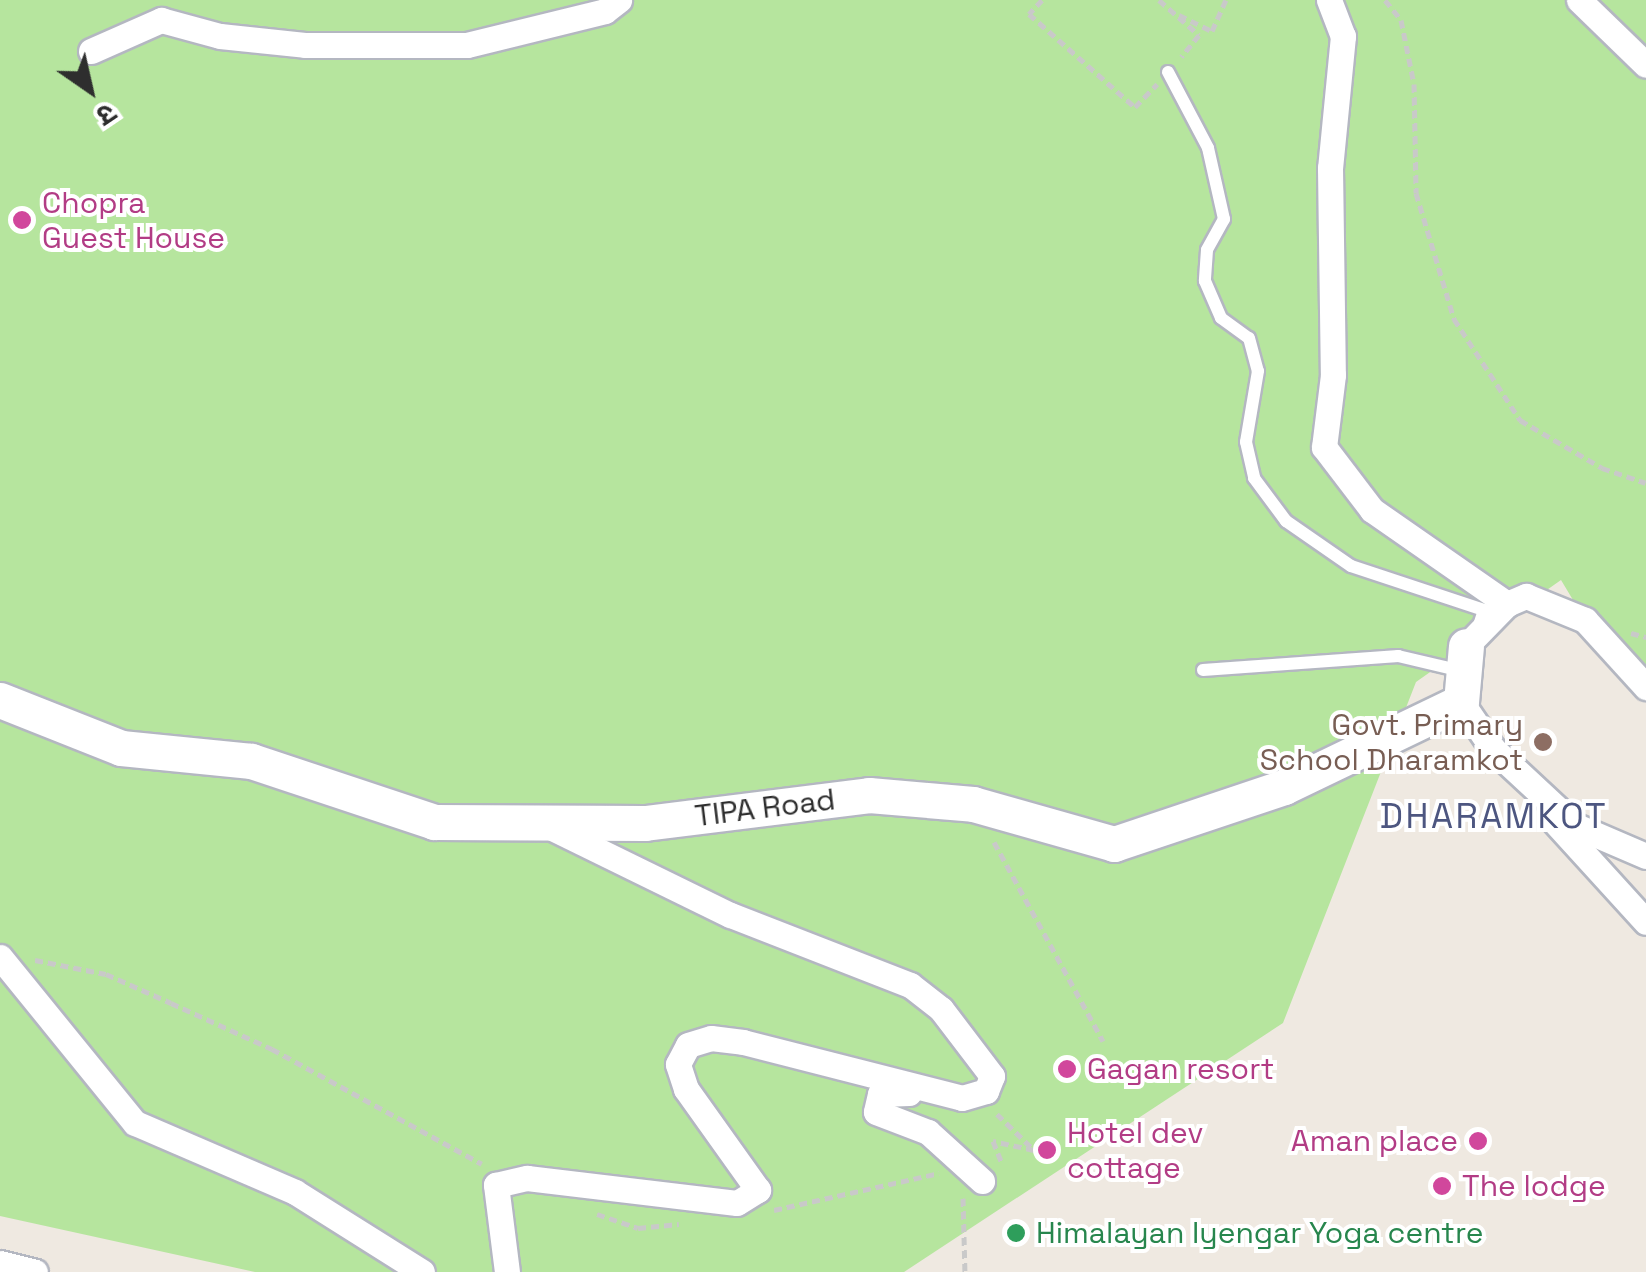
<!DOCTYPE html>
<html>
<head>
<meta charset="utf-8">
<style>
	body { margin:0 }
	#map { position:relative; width:1646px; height:1272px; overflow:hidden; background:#efe9e1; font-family:"Space Grotesk","Noto Sans Devanagari",sans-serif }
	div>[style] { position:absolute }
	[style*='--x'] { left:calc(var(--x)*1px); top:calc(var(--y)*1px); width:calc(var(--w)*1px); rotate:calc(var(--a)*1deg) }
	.green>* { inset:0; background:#b6e59e }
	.path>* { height:5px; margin-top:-2.5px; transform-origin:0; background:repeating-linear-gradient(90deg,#c9c9c9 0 8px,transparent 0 13px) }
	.roads { filter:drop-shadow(2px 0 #b4b7c1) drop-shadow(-2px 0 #b4b7c1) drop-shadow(0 2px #b4b7c1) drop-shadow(0 -2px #b4b7c1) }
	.lane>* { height:12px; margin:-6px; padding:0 6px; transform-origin:6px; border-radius:6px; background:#fff }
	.street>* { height:25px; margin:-12.5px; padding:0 12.5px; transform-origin:12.5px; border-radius:12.5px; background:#fff }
	.secondary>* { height:35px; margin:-17.5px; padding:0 17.5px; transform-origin:17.5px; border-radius:17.5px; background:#fff }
	.dots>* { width:28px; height:28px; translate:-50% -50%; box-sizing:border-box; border:5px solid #fff; border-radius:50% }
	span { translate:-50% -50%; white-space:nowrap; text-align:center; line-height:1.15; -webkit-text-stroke:8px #fff; paint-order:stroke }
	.hotel-label { font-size:30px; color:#b23c85 }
	.left { translate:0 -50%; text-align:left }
	.right { translate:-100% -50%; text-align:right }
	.education-label { font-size:30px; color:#785e54 }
	.street-label { font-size:30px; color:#2e2e2e }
	.leisure-label { font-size:30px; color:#27864d }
	.quarter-label { font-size:35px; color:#4d5680; letter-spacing:2.5px }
	.north { position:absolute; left:40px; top:40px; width:100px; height:100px; -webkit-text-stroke:8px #fff; paint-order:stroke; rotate:146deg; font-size:28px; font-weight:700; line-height:40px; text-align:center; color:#2e2e2e }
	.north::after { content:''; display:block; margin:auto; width:35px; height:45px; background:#2e2e2e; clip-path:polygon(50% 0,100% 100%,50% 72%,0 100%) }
</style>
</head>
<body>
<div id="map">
	<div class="green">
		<i style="clip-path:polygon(0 0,1646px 0,1646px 685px,1585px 620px,1561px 580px,1416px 682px,1283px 1023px,904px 1272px,255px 1272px,0 1216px)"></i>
	</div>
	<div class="path">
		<i style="--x:1042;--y:0;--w:19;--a:133"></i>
		<i style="--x:1029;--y:14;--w:141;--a:41.3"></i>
		<i style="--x:1135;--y:107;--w:32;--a:-46"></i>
		<i style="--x:1159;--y:0;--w:53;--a:41.2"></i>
		<i style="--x:1199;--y:35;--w:28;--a:129"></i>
		<i style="--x:1385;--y:0;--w:26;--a:51"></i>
		<i style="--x:1401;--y:20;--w:65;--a:78.5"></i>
		<i style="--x:1414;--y:84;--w:109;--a:88.9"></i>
		<i style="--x:1416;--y:193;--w:132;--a:73.2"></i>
		<i style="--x:1454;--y:319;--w:121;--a:56.8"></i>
		<i style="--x:1520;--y:420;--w:95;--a:30.3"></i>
		<i style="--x:1602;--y:468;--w:46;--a:18.8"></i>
		<i style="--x:1179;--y:15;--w:37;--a:26"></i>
		<i style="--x:1212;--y:31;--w:34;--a:-66"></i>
		<i style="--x:1631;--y:633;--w:16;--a:15"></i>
		<i style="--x:994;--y:842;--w:227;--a:61.3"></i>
		<i style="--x:35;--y:960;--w:72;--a:11.2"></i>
		<i style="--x:106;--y:974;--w:71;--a:24"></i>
		<i style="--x:171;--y:1003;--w:111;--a:24.5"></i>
		<i style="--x:272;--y:1049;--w:239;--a:28.7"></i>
		<i style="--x:997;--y:1114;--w:52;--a:44.2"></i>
		<i style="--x:1034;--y:1150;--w:42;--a:-167.6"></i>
		<i style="--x:993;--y:1141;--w:24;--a:68"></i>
		<i style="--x:963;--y:1198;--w:74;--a:88.5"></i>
		<i style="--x:774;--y:1210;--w:169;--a:-12.6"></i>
		<i style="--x:597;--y:1214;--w:43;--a:18.9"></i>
		<i style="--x:638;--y:1228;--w:41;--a:-5.6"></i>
	</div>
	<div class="roads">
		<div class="lane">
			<i style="--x:1168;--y:72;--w:86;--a:62.2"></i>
			<i style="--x:1208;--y:148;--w:73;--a:77.3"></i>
			<i style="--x:1224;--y:219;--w:35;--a:119"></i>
			<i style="--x:1207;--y:250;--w:31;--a:94"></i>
			<i style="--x:1205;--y:281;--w:40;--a:66.6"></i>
			<i style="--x:1221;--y:318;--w:34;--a:36"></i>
			<i style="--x:1249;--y:338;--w:34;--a:75"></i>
			<i style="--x:1258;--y:371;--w:72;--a:99.6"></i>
			<i style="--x:1246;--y:442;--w:37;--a:77"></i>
			<i style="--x:1254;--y:478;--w:54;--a:53.3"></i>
			<i style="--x:1286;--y:521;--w:79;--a:34.7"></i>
			<i style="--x:1351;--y:566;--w:140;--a:18.3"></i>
			<i style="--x:1484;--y:610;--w:13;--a:108"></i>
			<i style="--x:1203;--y:670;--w:196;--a:-4.1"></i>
			<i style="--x:1398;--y:656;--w:66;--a:13.2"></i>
		</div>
		<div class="street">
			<i style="--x:1329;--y:0;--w:39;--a:69"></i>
			<i style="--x:1343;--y:36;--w:133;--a:95.6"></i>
			<i style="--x:1330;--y:168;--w:207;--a:89.2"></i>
			<i style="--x:1333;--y:375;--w:73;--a:97.1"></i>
			<i style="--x:1324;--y:447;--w:79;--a:52.7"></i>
			<i style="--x:1372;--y:510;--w:165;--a:34.8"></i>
			<i style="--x:1579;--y:0;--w:93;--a:44.1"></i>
			<i style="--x:91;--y:51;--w:77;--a:-23.9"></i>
			<i style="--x:161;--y:20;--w:61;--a:15.2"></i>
			<i style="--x:220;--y:36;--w:85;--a:6"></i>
			<i style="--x:305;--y:45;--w:162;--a:0"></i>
			<i style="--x:467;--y:45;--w:142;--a:-13.8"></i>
			<i style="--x:605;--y:11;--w:18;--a:-38"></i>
			<i style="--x:1466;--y:646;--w:59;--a:-45.7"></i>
			<i style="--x:1507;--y:604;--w:21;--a:-23"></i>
			<i style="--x:1526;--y:596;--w:64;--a:22.1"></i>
			<i style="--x:1585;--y:620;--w:91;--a:47.7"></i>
			<i style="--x:1461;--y:702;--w:57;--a:55.8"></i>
			<i style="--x:1493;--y:749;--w:113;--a:42.9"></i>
			<i style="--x:1576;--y:826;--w:76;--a:23.2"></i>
			<i style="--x:1555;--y:822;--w:135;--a:47.7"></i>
			<i style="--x:0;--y:957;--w:214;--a:50.9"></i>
			<i style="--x:135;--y:1123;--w:174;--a:23.3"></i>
			<i style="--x:295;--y:1192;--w:150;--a:32.2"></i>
			<i style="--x:909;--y:1093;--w:29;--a:178"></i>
			<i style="--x:880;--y:1094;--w:18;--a:103"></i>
			<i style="--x:876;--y:1112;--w:56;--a:21"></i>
			<i style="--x:928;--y:1132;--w:73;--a:42.2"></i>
			<i style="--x:0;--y:1263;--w:36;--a:14"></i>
			<i style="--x:507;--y:1272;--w:88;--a:-97.2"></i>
			<i style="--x:496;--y:1185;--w:32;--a:-13"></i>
			<i style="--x:527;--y:1178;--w:211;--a:6.8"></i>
			<i style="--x:737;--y:1203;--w:25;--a:-32"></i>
			<i style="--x:758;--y:1190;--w:124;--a:-125.5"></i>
			<i style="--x:686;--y:1089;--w:26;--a:-108"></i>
			<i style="--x:678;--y:1064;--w:21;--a:-62"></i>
			<i style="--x:688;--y:1045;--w:24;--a:-17"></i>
			<i style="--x:711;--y:1038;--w:32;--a:7"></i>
			<i style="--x:743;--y:1042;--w:226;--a:14.3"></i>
			<i style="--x:962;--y:1098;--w:25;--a:-16"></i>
			<i style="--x:986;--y:1091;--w:16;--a:-68"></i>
			<i style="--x:992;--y:1076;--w:84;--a:-127.3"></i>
			<i style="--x:941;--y:1009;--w:39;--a:-142"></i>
			<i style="--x:910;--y:985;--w:193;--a:-158.7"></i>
			<i style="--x:730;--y:915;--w:203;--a:-153.9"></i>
		</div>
		<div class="secondary">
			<i style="--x:0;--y:700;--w:130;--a:21.6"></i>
			<i style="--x:121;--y:748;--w:131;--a:5.7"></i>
			<i style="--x:251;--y:761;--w:193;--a:18.4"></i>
			<i style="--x:434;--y:822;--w:211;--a:0.3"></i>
			<i style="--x:645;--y:823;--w:226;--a:-7.1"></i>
			<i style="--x:869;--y:795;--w:104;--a:4.9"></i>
			<i style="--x:973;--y:804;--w:147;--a:15.8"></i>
			<i style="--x:1114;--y:844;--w:179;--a:-18.5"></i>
			<i style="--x:1284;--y:787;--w:196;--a:-25.7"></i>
			<i style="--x:1461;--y:702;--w:56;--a:-84.9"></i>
		</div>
	</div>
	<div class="dots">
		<i style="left:22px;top:220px;background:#d1479c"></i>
		<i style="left:1543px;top:742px;background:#8d6e63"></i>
		<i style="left:1067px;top:1069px;background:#d1479c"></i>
		<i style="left:1478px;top:1141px;background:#d1479c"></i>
		<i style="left:1047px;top:1150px;background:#d1479c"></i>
		<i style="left:1442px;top:1186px;background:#d1479c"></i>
		<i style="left:1016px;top:1233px;background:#2e9e5b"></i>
	</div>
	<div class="hotel-label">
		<span class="left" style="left:42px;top:220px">Chopra<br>Guest House</span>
		<span class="left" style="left:1087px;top:1069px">Gagan resort</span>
		<span class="left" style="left:1067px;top:1150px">Hotel dev<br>cottage</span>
		<span class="right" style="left:1458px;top:1141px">Aman place</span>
		<span class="left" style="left:1462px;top:1186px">The lodge</span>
	</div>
	<div class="education-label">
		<span class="right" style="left:1523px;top:742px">Govt. Primary<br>School Dharamkot</span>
	</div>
	<div class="street-label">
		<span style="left:765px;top:808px;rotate:-7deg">TIPA Road</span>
	</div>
	<div class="leisure-label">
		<span class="left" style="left:1036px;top:1233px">Himalayan Iyengar Yoga centre</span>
	</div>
	<div class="quarter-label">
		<span style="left:1494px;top:816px">DHARAMKOT</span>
	</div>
	<div class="north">उ</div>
</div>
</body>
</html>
